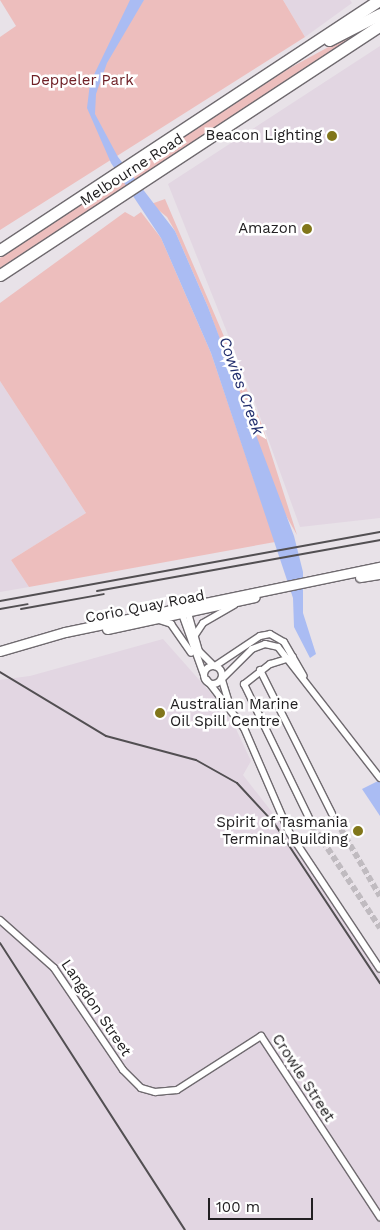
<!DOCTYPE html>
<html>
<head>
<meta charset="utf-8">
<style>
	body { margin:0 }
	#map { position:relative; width:380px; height:1230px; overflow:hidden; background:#e8e2e8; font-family:"Work Sans",sans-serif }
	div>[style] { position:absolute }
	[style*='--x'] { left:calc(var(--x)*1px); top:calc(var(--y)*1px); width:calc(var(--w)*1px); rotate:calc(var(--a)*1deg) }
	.built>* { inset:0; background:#e2d6e2 }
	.green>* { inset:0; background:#edbebd }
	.water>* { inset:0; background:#aabcf3 }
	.minor-tunnel>* { height:6px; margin-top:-3px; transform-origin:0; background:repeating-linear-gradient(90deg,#c0bbc0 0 6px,transparent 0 9px) }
	.roads { filter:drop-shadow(1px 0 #6f6a6f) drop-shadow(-1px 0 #6f6a6f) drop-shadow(0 1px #6f6a6f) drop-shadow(0 -1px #6f6a6f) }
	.minor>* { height:6px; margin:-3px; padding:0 3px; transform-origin:3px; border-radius:3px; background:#fff }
	.minor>.ring { margin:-3px; padding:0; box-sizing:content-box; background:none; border:6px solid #fff; border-radius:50% }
	.secondary>* { height:9px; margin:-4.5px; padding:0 4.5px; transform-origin:4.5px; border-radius:4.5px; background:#fff }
	.trunk>* { height:11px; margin:-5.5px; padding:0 5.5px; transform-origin:5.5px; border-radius:5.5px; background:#fff }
	.rail>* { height:2px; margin:-1px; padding:0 1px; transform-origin:1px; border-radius:1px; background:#524f52 }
	.dots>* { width:14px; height:14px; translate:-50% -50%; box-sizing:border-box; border:2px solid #fff; border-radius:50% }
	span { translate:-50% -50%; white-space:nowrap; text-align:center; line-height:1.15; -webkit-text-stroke:5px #fff; paint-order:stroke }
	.park-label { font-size:15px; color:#6f2026 }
	.poi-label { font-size:15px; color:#222022 }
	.right { translate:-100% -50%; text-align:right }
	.left { translate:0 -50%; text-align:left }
	.street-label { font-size:15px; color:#222022 }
	.water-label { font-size:16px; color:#212e6d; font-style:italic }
	.scale { position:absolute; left:208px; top:1198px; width:105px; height:22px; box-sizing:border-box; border:2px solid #222022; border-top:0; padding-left:6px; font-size:15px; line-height:18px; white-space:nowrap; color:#222022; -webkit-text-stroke:4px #fff; paint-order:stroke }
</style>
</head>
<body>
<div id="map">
	<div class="built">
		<i style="clip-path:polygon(283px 0,350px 0,352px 3px,305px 37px)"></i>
		<i style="clip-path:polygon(380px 46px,380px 518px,300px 527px,254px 400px,168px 184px)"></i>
		<i style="clip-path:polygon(0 381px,86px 513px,11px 560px,29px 587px,0 592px)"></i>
		<i style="clip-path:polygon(163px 639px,217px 700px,236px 729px,251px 761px,243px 775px,275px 816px,380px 976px,380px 1230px,0 1230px,0 680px,30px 676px)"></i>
	</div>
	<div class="green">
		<i style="clip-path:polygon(0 0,283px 0,305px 37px,0 230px,0 37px,16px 26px)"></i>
		<i style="clip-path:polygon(380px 19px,206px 134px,0 268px,0 258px,170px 146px,288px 69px)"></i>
		<i style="clip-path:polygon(165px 199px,262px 425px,297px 535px,280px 505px,208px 307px,175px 231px,167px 217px,151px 204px)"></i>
		<i style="clip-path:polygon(125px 212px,134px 217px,141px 212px,161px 238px,211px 353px,275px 542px,29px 587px,11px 560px,86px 513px,0 381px,0 303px)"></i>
	</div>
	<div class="water">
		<i style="clip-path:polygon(130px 0,144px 0,107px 63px,96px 94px,95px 114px,118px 157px,175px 231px,208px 307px,294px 536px,303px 572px,303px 613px,316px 654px,310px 658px,294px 627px,293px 598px,211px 353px,161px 238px,111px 163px,87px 108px,90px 83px)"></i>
		<i style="clip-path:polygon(380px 780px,380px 816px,362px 789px)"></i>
	</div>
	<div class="minor-tunnel">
		<i style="--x:332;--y:814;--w:95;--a:59.7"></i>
		<i style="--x:313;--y:826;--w:122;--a:56.7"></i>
	</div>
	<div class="roads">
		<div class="minor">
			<i style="--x:188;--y:613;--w:40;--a:74"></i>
			<i style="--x:199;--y:651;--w:21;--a:45"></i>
			<i style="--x:182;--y:614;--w:65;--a:70.2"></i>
			<i style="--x:159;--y:620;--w:13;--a:18"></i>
			<i style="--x:171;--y:624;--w:35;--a:55"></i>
			<i style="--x:195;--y:635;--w:14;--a:-56"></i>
			<i style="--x:203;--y:623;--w:36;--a:-30"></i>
			<i style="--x:293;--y:657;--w:24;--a:163"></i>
			<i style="--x:270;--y:664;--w:33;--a:142"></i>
			<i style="--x:244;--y:684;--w:158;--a:64.1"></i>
			<i style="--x:215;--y:666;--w:54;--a:-33.7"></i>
			<i style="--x:260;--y:636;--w:10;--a:-11"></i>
			<i style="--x:270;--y:634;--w:16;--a:30"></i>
			<i style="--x:284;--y:642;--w:39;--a:60"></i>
			<i class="ring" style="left:204px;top:666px;width:12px;height:12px"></i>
			<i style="--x:260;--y:670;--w:161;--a:63.4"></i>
			<i style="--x:222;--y:679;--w:42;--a:-45"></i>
			<i style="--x:252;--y:649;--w:14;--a:-21"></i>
			<i style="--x:265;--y:644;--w:13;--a:13"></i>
			<i style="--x:278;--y:647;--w:166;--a:52.1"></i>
			<i style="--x:207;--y:680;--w:61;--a:52.4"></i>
			<i style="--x:244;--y:728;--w:113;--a:66.6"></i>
			<i style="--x:289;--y:832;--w:164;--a:56.4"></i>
			<i style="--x:222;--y:680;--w:21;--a:73"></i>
			<i style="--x:0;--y:920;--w:72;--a:41.6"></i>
			<i style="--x:54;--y:968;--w:123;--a:55.9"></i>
			<i style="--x:123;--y:1070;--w:25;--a:45"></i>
			<i style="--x:141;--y:1088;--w:15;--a:16"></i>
			<i style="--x:155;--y:1092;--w:22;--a:-5"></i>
			<i style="--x:177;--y:1090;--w:100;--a:-32.7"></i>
			<i style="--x:261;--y:1036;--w:217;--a:56.7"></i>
		</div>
		<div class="secondary">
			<i style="--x:360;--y:577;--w:20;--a:-9"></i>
			<i style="--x:107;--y:629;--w:151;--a:-12.2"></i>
			<i style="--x:0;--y:651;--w:68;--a:-16.3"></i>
			<i style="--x:65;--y:632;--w:322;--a:-11.7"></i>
		</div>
		<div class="trunk">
			<i style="--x:329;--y:40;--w:57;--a:-27"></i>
			<i style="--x:0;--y:250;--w:454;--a:-33.4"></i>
			<i style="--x:0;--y:275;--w:455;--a:-33.3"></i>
		</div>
	</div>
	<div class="rail">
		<i style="--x:97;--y:591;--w:288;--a:-10.2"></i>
		<i style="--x:0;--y:601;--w:386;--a:-10.3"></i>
		<i style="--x:0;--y:609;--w:28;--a:-10"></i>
		<i style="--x:21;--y:609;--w:84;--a:-10.2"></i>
		<i style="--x:0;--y:672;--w:124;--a:31.1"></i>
		<i style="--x:106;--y:736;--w:93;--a:14.9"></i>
		<i style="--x:196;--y:760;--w:47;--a:29.3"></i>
		<i style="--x:237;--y:783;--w:54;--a:47.2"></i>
		<i style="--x:274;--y:823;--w:192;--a:56.5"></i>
		<i style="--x:0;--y:943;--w:341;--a:57.2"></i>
	</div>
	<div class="dots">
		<i style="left:332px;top:136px;background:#81761a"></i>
		<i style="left:307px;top:229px;background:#81761a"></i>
		<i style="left:160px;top:713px;background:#81761a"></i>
		<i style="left:358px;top:831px;background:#81761a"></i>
	</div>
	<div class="park-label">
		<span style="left:82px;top:81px">Deppeler Park</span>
	</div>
	<div class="poi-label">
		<span class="right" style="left:322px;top:136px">Beacon Lighting</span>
		<span class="right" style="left:297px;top:229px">Amazon</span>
		<span class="left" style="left:170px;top:713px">Australian Marine<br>Oil Spill Centre</span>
		<span class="right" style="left:348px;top:831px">Spirit of Tasmania<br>Terminal Building</span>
	</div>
	<div class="street-label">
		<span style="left:132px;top:170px;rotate:-33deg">Melbourne Road</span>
		<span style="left:145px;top:607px;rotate:-11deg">Corio Quay Road</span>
		<span style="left:96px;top:1008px;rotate:56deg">Langdon Street</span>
		<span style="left:303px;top:1078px;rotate:57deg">Crowle Street</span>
	</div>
	<div class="water-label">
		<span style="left:241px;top:386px;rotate:70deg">Cowies Creek</span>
	</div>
	<div class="scale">100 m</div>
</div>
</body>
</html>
